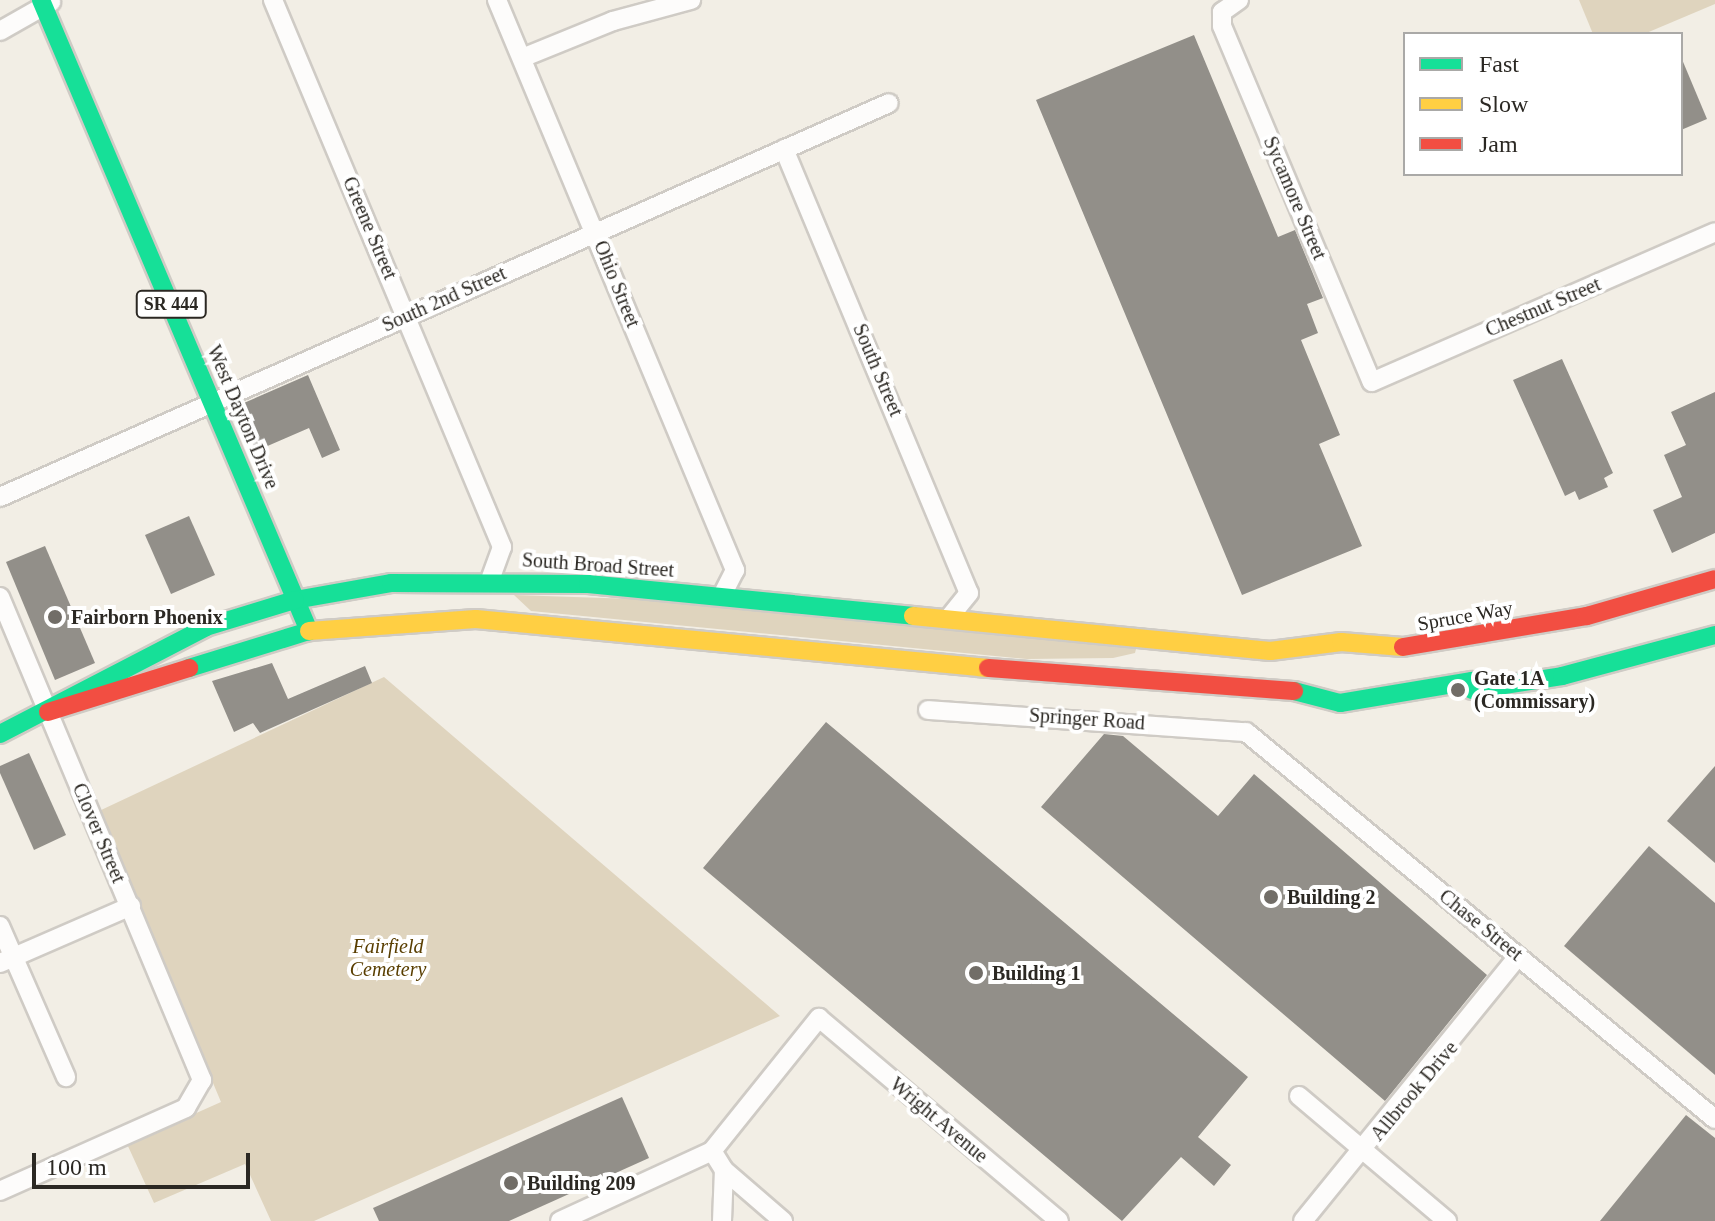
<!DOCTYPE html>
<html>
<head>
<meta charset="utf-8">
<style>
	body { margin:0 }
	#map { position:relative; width:1715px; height:1221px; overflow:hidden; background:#f2eee5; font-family:"Times New Roman",serif }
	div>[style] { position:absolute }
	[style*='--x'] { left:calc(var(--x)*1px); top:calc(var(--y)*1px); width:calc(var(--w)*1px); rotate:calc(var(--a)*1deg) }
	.green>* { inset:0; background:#dfd4be }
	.building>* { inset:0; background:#928f89 }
	.roads { filter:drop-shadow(2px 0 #cfcbc5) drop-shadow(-2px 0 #cfcbc5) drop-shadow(0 2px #cfcbc5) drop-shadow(0 -2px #cfcbc5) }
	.street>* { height:18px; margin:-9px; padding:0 9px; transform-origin:9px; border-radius:9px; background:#fdfcfb }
	.fast>* { height:18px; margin:-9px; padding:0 9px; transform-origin:9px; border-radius:9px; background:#16e098 }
	.slow>* { height:18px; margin:-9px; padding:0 9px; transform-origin:9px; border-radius:9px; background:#ffcf43 }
	.jam>* { height:18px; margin:-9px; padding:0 9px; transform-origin:9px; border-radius:9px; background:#f24e42 }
	.dots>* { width:22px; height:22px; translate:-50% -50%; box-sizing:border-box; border:4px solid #fff; border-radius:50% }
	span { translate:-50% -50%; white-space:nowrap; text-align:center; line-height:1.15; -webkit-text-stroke:8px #fff; paint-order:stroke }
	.shield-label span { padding:2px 6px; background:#fff; border:2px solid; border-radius:6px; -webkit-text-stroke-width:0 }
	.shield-label { font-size:18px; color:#2b2823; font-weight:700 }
	.street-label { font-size:20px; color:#2b2823 }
	.poi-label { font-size:20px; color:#2b2823; font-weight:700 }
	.left { translate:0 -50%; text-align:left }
	.park-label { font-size:20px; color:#593e00; font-style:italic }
	.legend { position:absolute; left:1403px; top:32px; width:280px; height:144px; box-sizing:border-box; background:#fff; border:2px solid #aaa9a7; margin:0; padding:10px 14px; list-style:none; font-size:24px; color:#2b2823 }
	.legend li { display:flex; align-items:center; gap:16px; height:40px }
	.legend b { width:40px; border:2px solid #aaa9a7 }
	.scale { position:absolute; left:32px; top:1153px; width:218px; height:36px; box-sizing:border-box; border:4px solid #2b2823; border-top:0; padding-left:10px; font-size:24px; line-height:28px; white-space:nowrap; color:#2b2823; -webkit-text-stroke:6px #fff; paint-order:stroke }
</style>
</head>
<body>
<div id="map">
	<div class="green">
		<i style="clip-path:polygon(1579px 0,1715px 0,1715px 4px,1644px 34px,1593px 34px)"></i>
		<i style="clip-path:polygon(514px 595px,634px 599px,1137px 645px,1135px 653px,1113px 658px,1027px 659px,531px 611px)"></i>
		<i style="clip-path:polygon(384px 677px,780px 1016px,314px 1221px,271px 1221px,245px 1164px,154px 1203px,127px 1144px,221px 1102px,99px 811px)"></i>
	</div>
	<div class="building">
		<i style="clip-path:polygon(1194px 35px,1278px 237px,1295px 230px,1323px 298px,1307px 304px,1318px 333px,1301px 340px,1340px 435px,1319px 444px,1362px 546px,1242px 595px,1036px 100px)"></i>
		<i style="clip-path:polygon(1681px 57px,1707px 119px,1681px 130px)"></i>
		<i style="clip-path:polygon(1562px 359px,1613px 473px,1604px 478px,1608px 487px,1579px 500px,1575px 491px,1565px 496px,1513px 380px)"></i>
		<i style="clip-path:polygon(308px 375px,340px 450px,322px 458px,309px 428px,256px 451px,237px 406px)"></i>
		<i style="clip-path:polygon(1715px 392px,1715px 533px,1672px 553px,1653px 510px,1682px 497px,1664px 455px,1686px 445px,1671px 412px)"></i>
		<i style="clip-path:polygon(189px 516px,215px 575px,171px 594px,145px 535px)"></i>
		<i style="clip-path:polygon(45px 546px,95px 663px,55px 680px,6px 562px)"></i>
		<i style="clip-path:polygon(272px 663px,288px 699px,365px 666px,372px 683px,260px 733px,253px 723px,234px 732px,212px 681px)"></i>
		<i style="clip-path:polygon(826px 722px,1248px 1077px,1198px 1137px,1231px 1165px,1214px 1186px,1181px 1157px,1122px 1221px,703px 868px)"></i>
		<i style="clip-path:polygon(1104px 734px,1123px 736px,1218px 816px,1254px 774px,1487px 975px,1385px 1101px,1041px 807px)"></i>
		<i style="clip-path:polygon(29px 753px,66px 835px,34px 850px,0 773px,0 766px)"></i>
		<i style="clip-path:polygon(1715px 766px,1715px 863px,1667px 821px)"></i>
		<i style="clip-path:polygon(1649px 846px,1715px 903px,1715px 1075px,1564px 946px)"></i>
		<i style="clip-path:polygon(622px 1097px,649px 1158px,509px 1221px,379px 1221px,373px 1208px)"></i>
		<i style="clip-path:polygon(1686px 1115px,1715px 1138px,1715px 1221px,1600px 1221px)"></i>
	</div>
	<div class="roads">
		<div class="street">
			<i style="--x:273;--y:0;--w:593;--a:67.28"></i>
			<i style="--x:502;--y:547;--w:35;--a:110"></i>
			<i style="--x:497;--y:0;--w:618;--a:67.34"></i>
			<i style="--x:735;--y:570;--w:30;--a:117"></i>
			<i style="--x:1239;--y:0;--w:21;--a:145"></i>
			<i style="--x:1222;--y:12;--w:14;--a:90"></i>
			<i style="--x:1222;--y:26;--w:386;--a:67.2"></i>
			<i style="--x:1372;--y:382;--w:374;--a:-23.6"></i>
			<i style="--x:0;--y:31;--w:59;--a:-29.6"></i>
			<i style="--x:522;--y:58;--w:98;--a:-22.1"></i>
			<i style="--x:613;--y:21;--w:81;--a:-15.1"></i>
			<i style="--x:784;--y:149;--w:481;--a:67.4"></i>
			<i style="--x:969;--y:593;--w:33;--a:129"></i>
			<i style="--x:0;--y:497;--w:972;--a:-23.9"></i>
			<i style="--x:0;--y:597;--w:524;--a:67.3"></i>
			<i style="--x:202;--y:1080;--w:32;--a:120"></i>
			<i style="--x:186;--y:1108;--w:204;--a:156"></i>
			<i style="--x:928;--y:710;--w:319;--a:4"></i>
			<i style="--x:1246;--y:732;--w:608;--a:39.53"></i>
			<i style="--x:0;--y:926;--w:165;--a:66.4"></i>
			<i style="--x:0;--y:963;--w:143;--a:-23.5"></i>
			<i style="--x:1299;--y:1096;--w:194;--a:40.2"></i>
			<i style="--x:724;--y:1170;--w:78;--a:40.8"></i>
			<i style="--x:560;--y:1221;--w:167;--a:-24.7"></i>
			<i style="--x:722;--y:1221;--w:51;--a:-87.8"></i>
			<i style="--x:724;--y:1170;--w:22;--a:-122"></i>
			<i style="--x:712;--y:1151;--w:171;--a:-51.2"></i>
			<i style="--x:819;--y:1018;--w:314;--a:40.2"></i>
			<i style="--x:1303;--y:1221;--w:341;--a:-50.9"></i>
		</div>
		<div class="fast">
			<i style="--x:41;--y:0;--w:686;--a:66.99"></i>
			<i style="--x:309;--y:631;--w:126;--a:162.9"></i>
			<i style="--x:295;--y:600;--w:97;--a:-10"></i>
			<i style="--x:391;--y:583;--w:197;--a:0.3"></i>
			<i style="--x:588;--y:584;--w:327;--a:5.6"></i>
			<i style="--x:1472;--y:690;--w:91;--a:-8.8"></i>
			<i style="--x:1562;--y:676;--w:158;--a:-15"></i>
			<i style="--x:1294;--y:691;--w:48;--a:14.6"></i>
			<i style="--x:1340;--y:703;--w:134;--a:-9.5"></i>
			<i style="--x:1472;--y:681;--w:17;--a:21"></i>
			<i style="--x:0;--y:734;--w:232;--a:-27.4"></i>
			<i style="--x:206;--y:627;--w:93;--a:-16.9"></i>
		</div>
		<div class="slow">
			<i style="--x:913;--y:616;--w:359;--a:5.6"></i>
			<i style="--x:1270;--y:651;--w:72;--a:-7.2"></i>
			<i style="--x:1341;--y:642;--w:62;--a:4.6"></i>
			<i style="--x:309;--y:631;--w:167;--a:-4.1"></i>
			<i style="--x:476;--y:619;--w:514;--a:5.47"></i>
		</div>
		<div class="jam">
			<i style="--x:1403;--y:647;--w:187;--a:-9.6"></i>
			<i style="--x:1587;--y:616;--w:133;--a:-16.1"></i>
			<i style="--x:988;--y:668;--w:307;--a:4.3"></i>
			<i style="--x:48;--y:712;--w:148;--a:-17.3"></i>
		</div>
	</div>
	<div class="dots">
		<i style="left:55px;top:617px;background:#716d67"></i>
		<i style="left:1458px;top:690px;background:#716d67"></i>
		<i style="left:1271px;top:897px;background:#716d67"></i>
		<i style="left:976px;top:973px;background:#716d67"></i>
		<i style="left:511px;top:1183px;background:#716d67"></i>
	</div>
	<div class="shield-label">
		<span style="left:171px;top:304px">SR 444</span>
	</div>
	<div class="street-label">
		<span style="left:1295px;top:198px;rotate:67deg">Sycamore Street</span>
		<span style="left:370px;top:228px;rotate:67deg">Greene Street</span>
		<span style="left:617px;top:284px;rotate:68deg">Ohio Street</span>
		<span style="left:444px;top:299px;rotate:-24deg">South 2nd Street</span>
		<span style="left:1543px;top:307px;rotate:-23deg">Chestnut Street</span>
		<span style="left:878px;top:370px;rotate:67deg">South Street</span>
		<span style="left:243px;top:417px;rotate:67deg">West Dayton Drive</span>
		<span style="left:598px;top:565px;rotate:4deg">South Broad Street</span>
		<span style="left:1465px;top:616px;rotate:-10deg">Spruce Way</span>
		<span style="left:1087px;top:719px;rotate:4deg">Springer Road</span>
		<span style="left:99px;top:833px;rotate:67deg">Clover Street</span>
		<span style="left:1481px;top:925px;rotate:39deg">Chase Street</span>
		<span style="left:1414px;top:1091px;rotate:-50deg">Allbrook Drive</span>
		<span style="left:939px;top:1120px;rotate:40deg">Wright Avenue</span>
	</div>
	<div class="poi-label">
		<span class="left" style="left:71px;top:617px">Fairborn Phoenix</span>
		<span class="left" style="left:1474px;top:690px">Gate 1A<br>(Commissary)</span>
		<span class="left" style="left:1287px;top:897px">Building 2</span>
		<span class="left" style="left:992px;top:973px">Building 1</span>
		<span class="left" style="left:527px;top:1183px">Building 209</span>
	</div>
	<div class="park-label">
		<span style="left:388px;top:958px">Fairfield<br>Cemetery</span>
	</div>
	<ul class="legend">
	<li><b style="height:10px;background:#16e098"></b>Fast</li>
	<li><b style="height:10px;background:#ffcf43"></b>Slow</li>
	<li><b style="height:10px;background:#f24e42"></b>Jam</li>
	</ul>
	<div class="scale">100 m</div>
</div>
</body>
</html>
